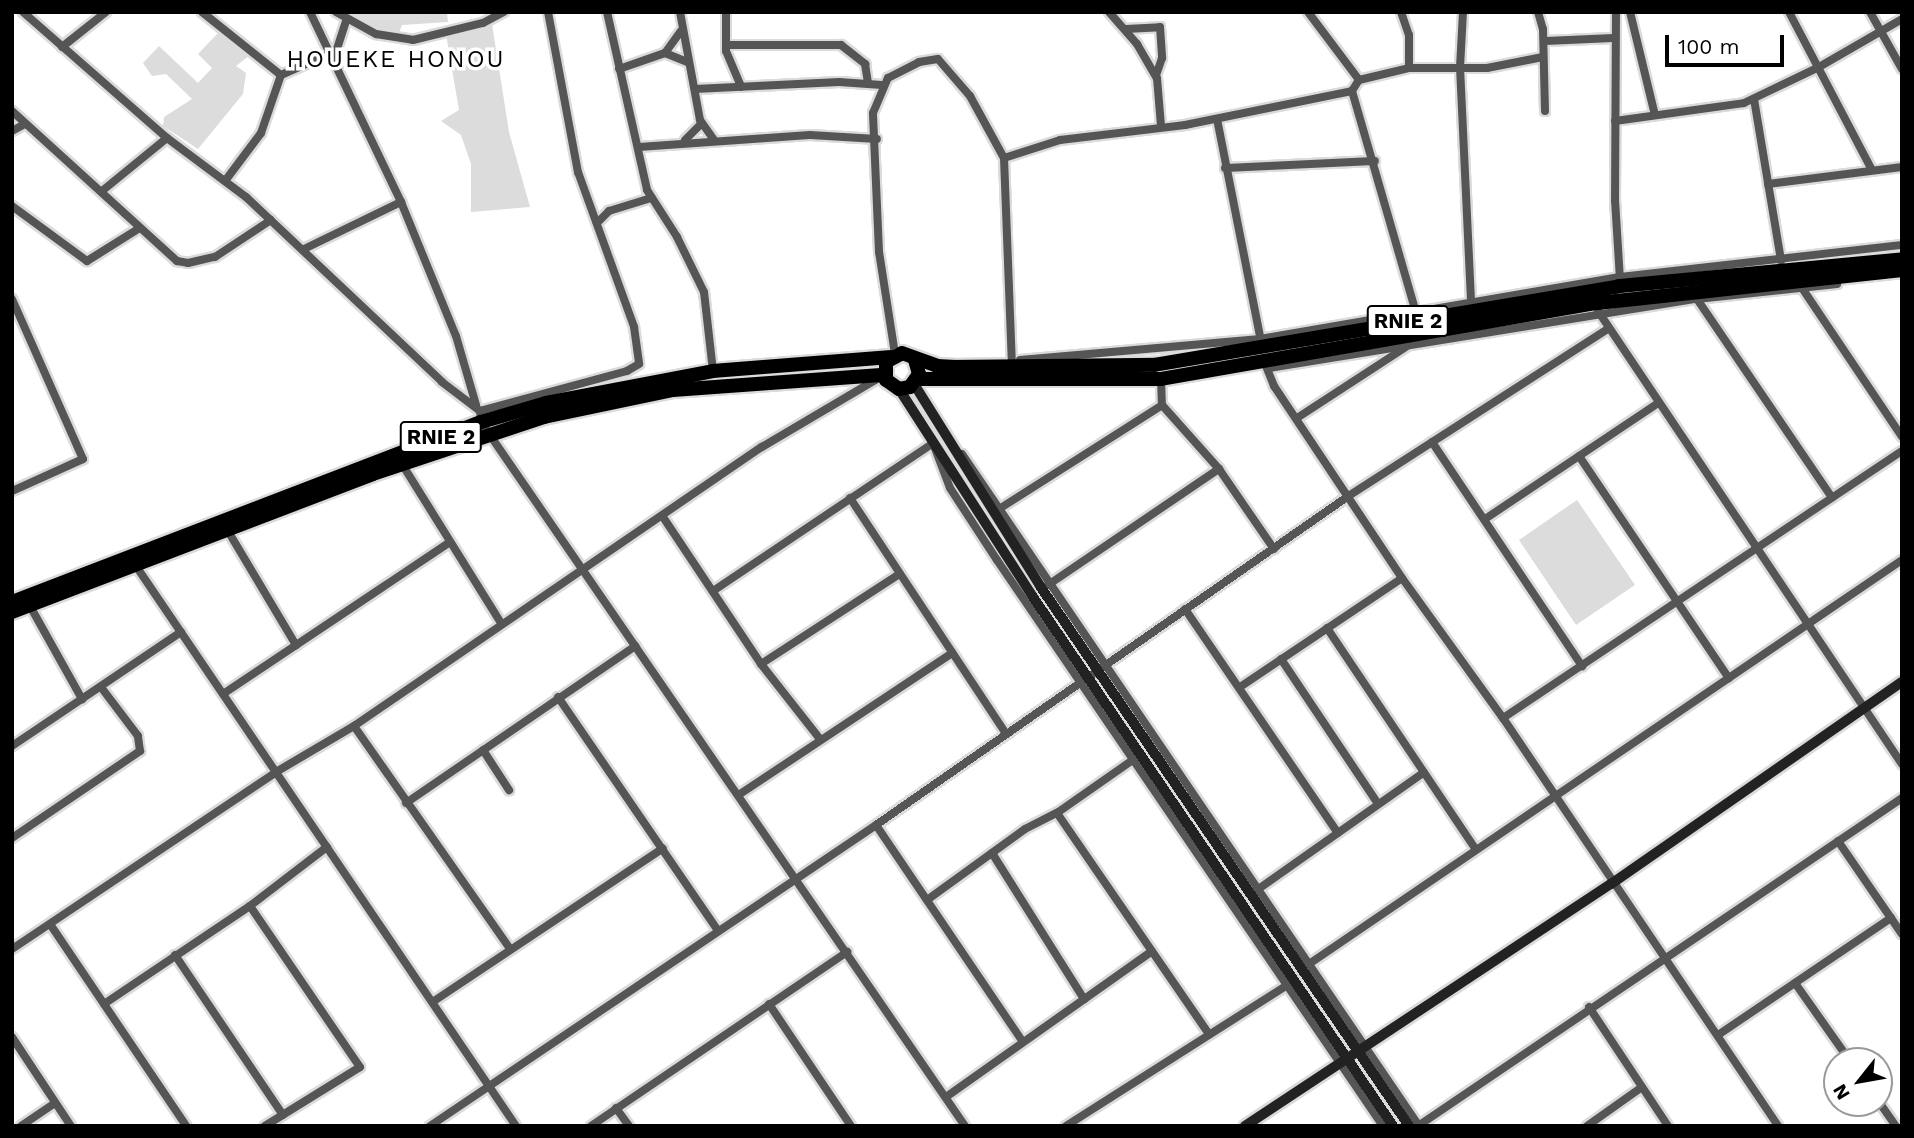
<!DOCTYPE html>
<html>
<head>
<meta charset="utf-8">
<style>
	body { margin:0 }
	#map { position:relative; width:1914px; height:1138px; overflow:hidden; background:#fff; font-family:"Work Sans",sans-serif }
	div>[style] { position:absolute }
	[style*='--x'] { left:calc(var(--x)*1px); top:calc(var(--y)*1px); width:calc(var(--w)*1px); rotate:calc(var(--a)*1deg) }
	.green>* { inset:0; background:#dcdcdc }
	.roads { filter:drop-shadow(2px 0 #dbdbdb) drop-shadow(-2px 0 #dbdbdb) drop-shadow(0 2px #dbdbdb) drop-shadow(0 -2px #dbdbdb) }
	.street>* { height:8px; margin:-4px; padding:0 4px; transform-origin:4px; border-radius:4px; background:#555 }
	.secondary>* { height:10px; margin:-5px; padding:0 5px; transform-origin:5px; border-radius:5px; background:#222 }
	.highway>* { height:14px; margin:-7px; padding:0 7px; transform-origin:7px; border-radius:7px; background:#000 }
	span { translate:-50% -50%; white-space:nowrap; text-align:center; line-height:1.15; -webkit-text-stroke:7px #fff; paint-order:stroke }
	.shield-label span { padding:2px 5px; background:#fff; border:2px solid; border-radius:5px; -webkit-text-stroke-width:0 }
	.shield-label { font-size:21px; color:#000; font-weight:700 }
	.neighbourhood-label { font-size:24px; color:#000; letter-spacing:2px }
	.frame { position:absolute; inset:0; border:14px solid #000; pointer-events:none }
	.north { position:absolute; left:1823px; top:1047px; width:70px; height:70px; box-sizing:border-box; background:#fff; border:2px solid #999; border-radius:50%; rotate:239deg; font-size:19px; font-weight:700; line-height:28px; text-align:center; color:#000 }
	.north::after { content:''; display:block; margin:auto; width:24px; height:32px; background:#000; clip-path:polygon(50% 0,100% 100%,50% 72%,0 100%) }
	.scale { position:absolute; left:1665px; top:35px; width:119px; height:32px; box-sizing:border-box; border:4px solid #000; border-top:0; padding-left:9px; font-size:21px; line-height:24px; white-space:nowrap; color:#000; -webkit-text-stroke:5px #fff; paint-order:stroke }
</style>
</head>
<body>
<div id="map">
	<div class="green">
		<i style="clip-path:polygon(347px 12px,447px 12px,448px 22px,402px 25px,399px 33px,346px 20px)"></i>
		<i style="clip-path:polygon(492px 24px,509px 132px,530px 207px,471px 212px,471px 164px,461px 135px,441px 121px,459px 110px,446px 34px)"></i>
		<i style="clip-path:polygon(220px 31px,250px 55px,236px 66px,246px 73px,243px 94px,198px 149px,163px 126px,164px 117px,192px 99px,166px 74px,152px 76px,143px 63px,159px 46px,198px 83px,212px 68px,198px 54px)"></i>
		<i style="clip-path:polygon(1577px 500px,1635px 585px,1576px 625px,1519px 540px)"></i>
	</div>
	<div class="roads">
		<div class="street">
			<i style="--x:23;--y:12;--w:191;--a:41.2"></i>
			<i style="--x:167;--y:138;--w:99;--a:36.8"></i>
			<i style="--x:246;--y:197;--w:270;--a:43.3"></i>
			<i style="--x:442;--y:382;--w:48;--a:37.3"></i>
			<i style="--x:202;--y:12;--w:101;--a:38.6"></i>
			<i style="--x:310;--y:12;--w:211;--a:64.4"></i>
			<i style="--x:401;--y:202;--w:145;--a:67.7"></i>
			<i style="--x:456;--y:336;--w:72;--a:73.8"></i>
			<i style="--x:336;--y:12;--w:46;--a:28.8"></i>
			<i style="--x:376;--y:34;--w:37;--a:9"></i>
			<i style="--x:413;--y:40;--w:72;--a:-13.7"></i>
			<i style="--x:483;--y:23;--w:24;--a:-28"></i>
			<i style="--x:548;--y:12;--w:163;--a:79.4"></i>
			<i style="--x:578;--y:172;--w:165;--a:70.1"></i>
			<i style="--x:634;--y:327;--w:37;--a:82"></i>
			<i style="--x:639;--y:364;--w:14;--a:150"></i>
			<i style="--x:627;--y:371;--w:152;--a:164.8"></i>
			<i style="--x:480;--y:411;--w:11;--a:85"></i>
			<i style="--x:481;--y:422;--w:854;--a:55.49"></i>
			<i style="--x:607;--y:12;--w:182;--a:77.3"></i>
			<i style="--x:647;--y:190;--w:56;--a:57.4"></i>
			<i style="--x:677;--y:237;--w:61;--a:63.9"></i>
			<i style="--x:704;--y:292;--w:80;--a:83.5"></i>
			<i style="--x:680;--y:12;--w:110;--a:79.5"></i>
			<i style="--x:700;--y:120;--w:24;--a:55"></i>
			<i style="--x:726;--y:12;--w:39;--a:90"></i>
			<i style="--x:726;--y:51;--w:39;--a:67"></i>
			<i style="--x:1109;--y:12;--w:43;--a:48.8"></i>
			<i style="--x:1137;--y:44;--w:39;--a:60"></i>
			<i style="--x:1157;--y:78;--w:48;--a:85.2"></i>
			<i style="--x:1308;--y:12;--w:85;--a:53.1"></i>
			<i style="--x:1401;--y:12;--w:24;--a:71"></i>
			<i style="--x:1409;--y:35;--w:33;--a:90"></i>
			<i style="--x:1463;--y:12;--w:55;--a:93.1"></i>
			<i style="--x:1460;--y:67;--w:234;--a:87.3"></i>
			<i style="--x:1538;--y:12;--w:18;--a:74"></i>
			<i style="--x:1543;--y:29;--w:82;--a:88.6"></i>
			<i style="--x:1616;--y:12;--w:188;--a:90.3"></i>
			<i style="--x:1615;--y:200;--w:80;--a:86.4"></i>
			<i style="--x:1630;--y:12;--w:106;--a:76.4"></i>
			<i style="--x:1789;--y:12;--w:178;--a:62.3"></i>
			<i style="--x:1870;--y:12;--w:65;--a:60.7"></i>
			<i style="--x:1126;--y:29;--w:34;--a:-3"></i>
			<i style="--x:1160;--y:27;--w:31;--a:86"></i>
			<i style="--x:1162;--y:58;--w:18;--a:109"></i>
			<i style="--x:1544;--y:41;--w:71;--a:-2.4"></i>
			<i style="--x:726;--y:45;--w:115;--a:0"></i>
			<i style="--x:841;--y:45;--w:31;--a:38"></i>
			<i style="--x:865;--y:64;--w:19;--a:81"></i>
			<i style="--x:62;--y:47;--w:56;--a:-38.5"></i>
			<i style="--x:665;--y:53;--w:24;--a:22"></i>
			<i style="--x:334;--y:58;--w:40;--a:-72"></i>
			<i style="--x:619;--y:69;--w:49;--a:-19.2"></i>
			<i style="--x:665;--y:53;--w:27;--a:-54"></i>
			<i style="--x:281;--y:75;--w:55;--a:-23.7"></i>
			<i style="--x:695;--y:89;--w:144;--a:-2.8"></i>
			<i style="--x:839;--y:82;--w:43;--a:4"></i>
			<i style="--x:1352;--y:91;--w:234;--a:73.9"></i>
			<i style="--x:1754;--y:99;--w:164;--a:80.5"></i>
			<i style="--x:12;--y:111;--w:223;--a:42.3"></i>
			<i style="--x:177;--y:261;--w:11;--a:10"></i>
			<i style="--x:188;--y:263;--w:28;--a:-13"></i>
			<i style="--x:215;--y:257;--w:67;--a:-33.5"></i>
			<i style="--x:1217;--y:119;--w:227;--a:78.8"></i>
			<i style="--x:1615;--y:121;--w:130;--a:-7.9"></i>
			<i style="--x:1744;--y:103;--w:83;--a:-25.6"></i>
			<i style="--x:1819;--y:67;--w:96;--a:-30"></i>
			<i style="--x:12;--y:131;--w:13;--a:-29"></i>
			<i style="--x:685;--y:140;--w:23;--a:-45"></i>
			<i style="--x:639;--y:147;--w:171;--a:-4"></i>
			<i style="--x:810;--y:135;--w:67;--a:3.4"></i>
			<i style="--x:1004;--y:158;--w:59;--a:-17.8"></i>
			<i style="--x:1060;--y:140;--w:126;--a:-6.8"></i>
			<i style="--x:1185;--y:125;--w:170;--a:-11.5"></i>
			<i style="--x:1352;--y:91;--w:13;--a:-58"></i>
			<i style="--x:1359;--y:80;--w:51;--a:-13.5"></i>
			<i style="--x:1409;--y:68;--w:78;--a:0"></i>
			<i style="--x:1487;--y:68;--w:57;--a:-11.1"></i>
			<i style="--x:1225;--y:168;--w:150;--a:-2.7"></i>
			<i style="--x:225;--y:181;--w:60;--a:-53.1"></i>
			<i style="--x:261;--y:133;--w:61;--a:-71"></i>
			<i style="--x:1768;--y:184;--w:135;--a:-7.2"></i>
			<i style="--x:102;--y:191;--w:84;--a:-39.2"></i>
			<i style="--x:12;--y:206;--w:93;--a:36.3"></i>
			<i style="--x:87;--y:261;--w:60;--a:-32.1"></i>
			<i style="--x:597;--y:223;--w:17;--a:-45"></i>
			<i style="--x:609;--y:211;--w:44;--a:-17.2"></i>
			<i style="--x:304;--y:249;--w:108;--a:-25.9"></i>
			<i style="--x:1800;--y:285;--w:183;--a:56.1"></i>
			<i style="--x:12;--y:299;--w:175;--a:66.1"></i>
			<i style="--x:83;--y:459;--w:78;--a:155.7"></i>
			<i style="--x:1697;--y:299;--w:240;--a:55.8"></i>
			<i style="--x:1598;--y:311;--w:546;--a:56.14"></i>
			<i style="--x:895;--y:354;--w:103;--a:-98.9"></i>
			<i style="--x:879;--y:252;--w:139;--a:-92.5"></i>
			<i style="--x:873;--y:113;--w:38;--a:-67"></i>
			<i style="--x:888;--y:78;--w:35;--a:-27"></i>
			<i style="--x:919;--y:62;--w:19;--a:-9"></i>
			<i style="--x:938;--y:59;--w:49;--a:49.1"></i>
			<i style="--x:970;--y:96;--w:71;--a:61.3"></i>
			<i style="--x:1004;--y:158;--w:205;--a:87.8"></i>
			<i style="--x:1020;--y:360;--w:241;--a:-5"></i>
			<i style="--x:1260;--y:339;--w:365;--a:-9.8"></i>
			<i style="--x:1620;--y:277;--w:284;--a:-6.5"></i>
			<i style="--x:1265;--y:363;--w:6;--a:51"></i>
			<i style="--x:1269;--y:368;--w:434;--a:-9.2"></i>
			<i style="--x:1697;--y:299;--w:141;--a:-6.1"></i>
			<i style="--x:1266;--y:366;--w:22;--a:68"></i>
			<i style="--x:1274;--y:386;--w:231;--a:56.3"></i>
			<i style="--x:1402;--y:578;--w:173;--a:54.2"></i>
			<i style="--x:1503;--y:718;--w:492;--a:56"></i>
			<i style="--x:1161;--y:379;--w:26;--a:88"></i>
			<i style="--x:1162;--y:405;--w:86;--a:48.3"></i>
			<i style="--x:1219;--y:469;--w:97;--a:55.5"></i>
			<i style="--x:1297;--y:418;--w:130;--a:-33.1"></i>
			<i style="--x:1432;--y:442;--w:270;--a:56.2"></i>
			<i style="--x:962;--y:454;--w:813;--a:55.78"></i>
			<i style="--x:1579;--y:456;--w:268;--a:56"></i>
			<i style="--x:402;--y:464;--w:187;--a:58.1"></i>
			<i style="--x:850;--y:498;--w:281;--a:56.5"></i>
			<i style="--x:999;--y:509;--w:193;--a:-32.5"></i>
			<i style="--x:663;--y:517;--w:177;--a:56.3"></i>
			<i style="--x:761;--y:664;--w:95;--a:51.8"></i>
			<i style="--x:1485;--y:519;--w:208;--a:-33.8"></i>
			<i style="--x:228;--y:531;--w:133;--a:59.2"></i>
			<i style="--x:136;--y:566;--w:677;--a:55.84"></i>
			<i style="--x:1048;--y:585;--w:207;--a:-34.2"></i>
			<i style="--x:713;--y:591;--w:265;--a:-33.9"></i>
			<i style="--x:933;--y:443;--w:48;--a:69.3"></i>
			<i style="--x:950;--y:488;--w:86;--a:56.9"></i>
			<i style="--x:997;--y:560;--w:685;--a:55.71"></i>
			<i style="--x:30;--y:606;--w:107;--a:60.8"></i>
			<i style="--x:1185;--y:609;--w:271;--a:55.7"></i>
			<i style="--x:1327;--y:628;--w:267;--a:56.1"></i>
			<i style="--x:1281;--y:659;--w:174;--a:56.2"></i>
			<i style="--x:761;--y:664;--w:163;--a:-33"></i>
			<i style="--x:1240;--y:687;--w:195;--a:-33.9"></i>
			<i style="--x:223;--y:694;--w:273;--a:-33.8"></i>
			<i style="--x:558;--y:697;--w:283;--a:55.6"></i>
			<i style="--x:1503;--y:718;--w:480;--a:-33.8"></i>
			<i style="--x:354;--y:726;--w:272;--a:55"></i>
			<i style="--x:12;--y:746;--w:204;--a:-34"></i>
			<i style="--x:483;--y:750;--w:48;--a:57"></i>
			<i style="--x:740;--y:794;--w:255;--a:-33.6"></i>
			<i style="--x:406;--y:803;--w:278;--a:-34.4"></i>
			<i style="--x:1057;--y:813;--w:268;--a:55.5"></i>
			<i style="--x:876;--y:825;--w:261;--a:55.9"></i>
			<i style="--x:12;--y:838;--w:155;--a:-34.2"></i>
			<i style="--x:140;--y:751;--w:15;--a:-98"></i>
			<i style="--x:138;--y:736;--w:61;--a:-127.1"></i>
			<i style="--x:1838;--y:841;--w:113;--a:55.5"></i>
			<i style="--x:992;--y:853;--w:173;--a:57.8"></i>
			<i style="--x:1257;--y:890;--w:204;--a:-35.2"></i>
			<i style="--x:927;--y:900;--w:121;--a:-35.9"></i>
			<i style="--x:1025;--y:829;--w:36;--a:-27"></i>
			<i style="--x:1057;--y:813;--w:98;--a:-35"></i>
			<i style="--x:250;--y:906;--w:195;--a:55.7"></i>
			<i style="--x:360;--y:1067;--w:112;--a:148.2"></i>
			<i style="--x:50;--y:924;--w:244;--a:56"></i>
			<i style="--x:12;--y:949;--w:318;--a:-33.8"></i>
			<i style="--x:276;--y:772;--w:91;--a:-30.5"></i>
			<i style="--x:354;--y:726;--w:494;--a:-34.4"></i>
			<i style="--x:762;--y:447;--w:134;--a:-30.6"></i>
			<i style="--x:175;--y:955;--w:193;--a:56"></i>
			<i style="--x:1309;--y:964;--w:718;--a:-34.27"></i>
			<i style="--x:1795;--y:983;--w:95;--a:54.8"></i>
			<i style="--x:434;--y:1001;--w:275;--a:-33.7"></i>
			<i style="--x:104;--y:1004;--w:176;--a:-33.9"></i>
			<i style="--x:250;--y:906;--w:97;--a:-37.5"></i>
			<i style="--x:769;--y:1004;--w:147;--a:56.1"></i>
			<i style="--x:1589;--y:1007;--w:143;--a:56.4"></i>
			<i style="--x:1718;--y:1035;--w:209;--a:-34.1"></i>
			<i style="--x:12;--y:1037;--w:107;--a:56.5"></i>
			<i style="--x:946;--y:1097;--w:252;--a:-35.3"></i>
			<i style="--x:1879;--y:1102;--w:29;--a:55"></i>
			<i style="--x:616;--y:1108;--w:22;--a:54"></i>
			<i style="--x:21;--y:1126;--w:41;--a:-34.1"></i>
			<i style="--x:430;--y:1126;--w:538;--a:-34.01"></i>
			<i style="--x:876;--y:825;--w:574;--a:-34.85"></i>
			<i style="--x:1347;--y:497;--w:310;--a:-32.8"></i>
			<i style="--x:591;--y:1126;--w:310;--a:-34.2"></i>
			<i style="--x:1066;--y:1126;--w:262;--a:-32.5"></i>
			<i style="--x:1418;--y:1126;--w:585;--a:-34.12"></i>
			<i style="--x:1587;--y:1126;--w:67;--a:-35.3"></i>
		</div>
		<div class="secondary">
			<i style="--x:914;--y:384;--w:238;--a:58"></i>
			<i style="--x:1040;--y:586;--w:654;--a:55.65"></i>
			<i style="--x:899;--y:389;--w:247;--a:57.2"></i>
			<i style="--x:1033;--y:597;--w:640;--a:55.76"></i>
			<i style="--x:1245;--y:1126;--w:439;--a:-33.5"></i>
			<i style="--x:1611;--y:884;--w:354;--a:-34.8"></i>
		</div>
		<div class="highway">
			<i style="--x:915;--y:360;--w:15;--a:74"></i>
			<i style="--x:919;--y:374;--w:16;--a:125"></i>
			<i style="--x:910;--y:387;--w:11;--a:170"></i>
			<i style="--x:899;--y:389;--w:16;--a:-145"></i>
			<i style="--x:886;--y:380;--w:18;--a:-90"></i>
			<i style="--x:886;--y:362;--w:18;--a:-29"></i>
			<i style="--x:902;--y:353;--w:37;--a:20"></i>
			<i style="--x:937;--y:366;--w:19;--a:3"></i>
			<i style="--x:956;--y:367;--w:198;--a:-0.6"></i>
			<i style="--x:1154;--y:365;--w:472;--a:-9.6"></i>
			<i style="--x:1619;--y:286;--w:284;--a:-5.4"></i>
			<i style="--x:917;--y:379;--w:244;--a:0"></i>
			<i style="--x:1161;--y:379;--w:444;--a:-9.9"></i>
			<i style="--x:1598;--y:303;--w:306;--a:-6.2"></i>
			<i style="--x:12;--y:602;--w:502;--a:-21"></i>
			<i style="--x:481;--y:422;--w:68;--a:-16.3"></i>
			<i style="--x:546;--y:403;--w:170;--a:-10.8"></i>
			<i style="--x:713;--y:371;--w:178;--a:-4.5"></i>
			<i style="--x:12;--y:612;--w:386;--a:-20.9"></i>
			<i style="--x:373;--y:474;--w:180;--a:-18.4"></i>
			<i style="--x:544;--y:417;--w:132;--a:-11.8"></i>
			<i style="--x:673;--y:390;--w:212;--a:-4.1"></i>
		</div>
	</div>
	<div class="shield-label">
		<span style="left:1408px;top:321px">RNIE 2</span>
		<span style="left:441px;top:437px">RNIE 2</span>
	</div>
	<div class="neighbourhood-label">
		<span style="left:396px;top:60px">HOUEKE HONOU</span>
	</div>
	<div class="frame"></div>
	<div class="north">N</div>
	<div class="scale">100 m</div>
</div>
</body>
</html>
